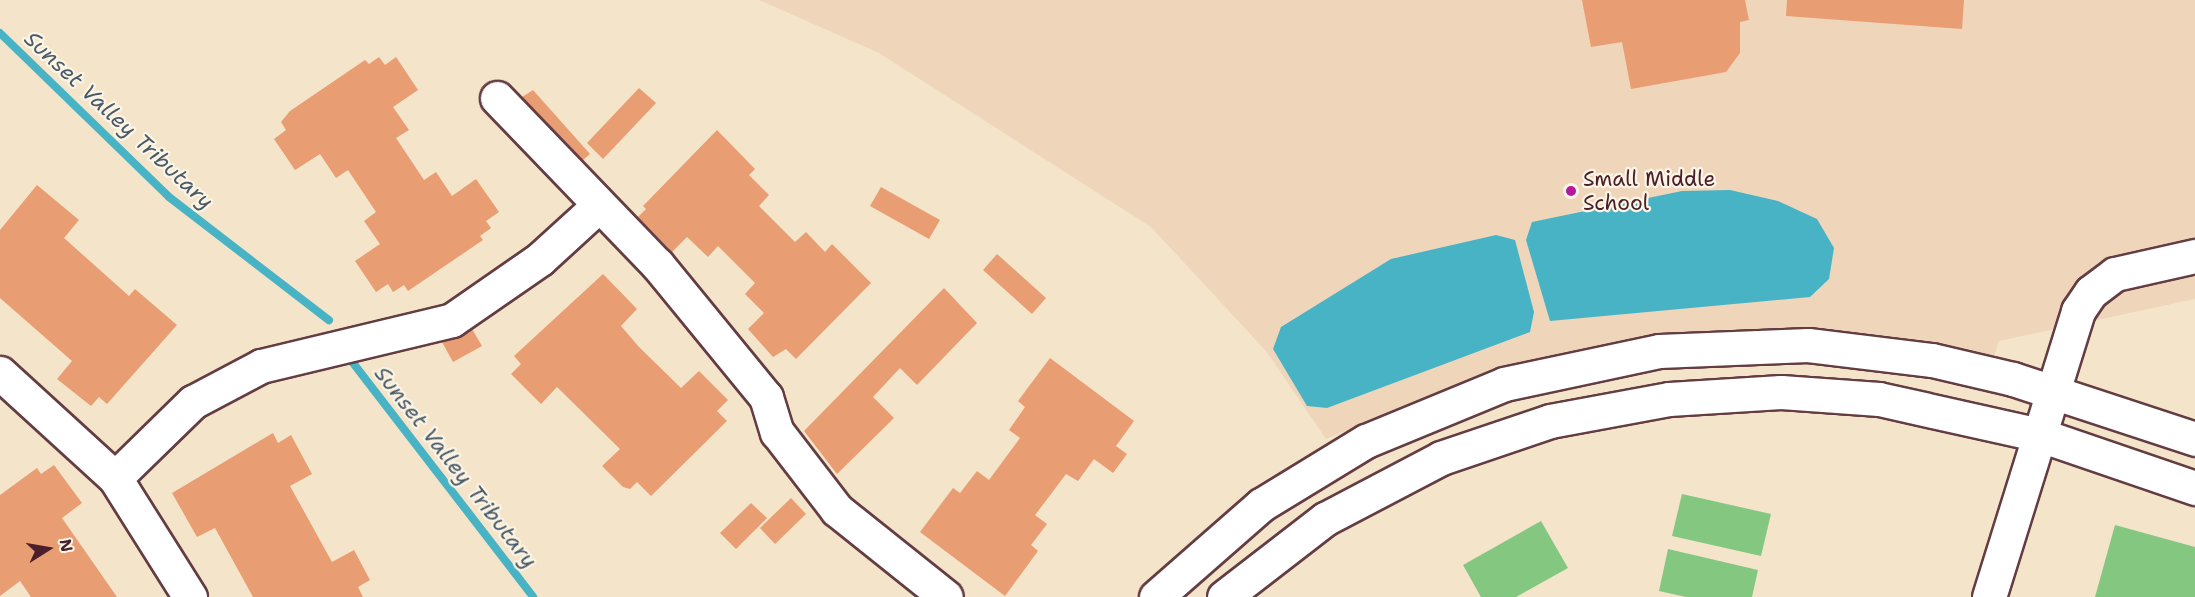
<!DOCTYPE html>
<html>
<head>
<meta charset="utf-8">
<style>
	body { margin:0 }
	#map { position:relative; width:2195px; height:597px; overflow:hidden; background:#f4e4c9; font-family:"Shantell Sans",sans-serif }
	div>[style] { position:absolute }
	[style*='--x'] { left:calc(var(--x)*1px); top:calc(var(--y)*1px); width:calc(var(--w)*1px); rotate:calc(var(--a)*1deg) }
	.built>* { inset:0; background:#efd6bb }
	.green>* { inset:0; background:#84c781 }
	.water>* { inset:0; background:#47b3c4 }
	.stream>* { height:8px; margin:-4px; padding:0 4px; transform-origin:4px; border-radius:4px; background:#47b3c4 }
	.building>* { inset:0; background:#e99d73 }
	.roads { filter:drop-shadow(2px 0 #643d43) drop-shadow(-2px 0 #643d43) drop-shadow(0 2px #643d43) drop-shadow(0 -2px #643d43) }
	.minor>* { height:33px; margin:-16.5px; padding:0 16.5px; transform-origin:16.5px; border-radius:16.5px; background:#fff }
	.dots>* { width:16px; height:16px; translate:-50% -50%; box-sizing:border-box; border:3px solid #fcf5e5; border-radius:50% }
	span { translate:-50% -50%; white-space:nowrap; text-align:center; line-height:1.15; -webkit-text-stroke:4.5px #fcf5e5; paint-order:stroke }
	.poi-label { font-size:21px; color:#4a1f2b }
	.left { translate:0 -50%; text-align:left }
	.water-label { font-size:22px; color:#495a68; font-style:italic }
	.north { position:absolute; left:18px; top:519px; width:60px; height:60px; -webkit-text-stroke:4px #fcf5e5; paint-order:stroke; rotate:79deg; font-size:16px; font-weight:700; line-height:24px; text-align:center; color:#4a1f2b }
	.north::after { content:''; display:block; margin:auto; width:21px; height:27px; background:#4a1f2b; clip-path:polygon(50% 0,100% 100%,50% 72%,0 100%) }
</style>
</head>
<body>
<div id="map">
	<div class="built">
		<i style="clip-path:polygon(759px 0,2195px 0,2195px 299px,1999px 341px,1994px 356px,1833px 331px,1717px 332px,1579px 350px,1438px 393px,1326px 439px,1266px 351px,1151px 227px,879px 53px)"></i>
	</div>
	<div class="green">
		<i style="clip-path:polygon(1682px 494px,1771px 514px,1761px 556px,1672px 536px)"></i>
		<i style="clip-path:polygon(1541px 521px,1568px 568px,1516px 597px,1481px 597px,1463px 565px)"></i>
		<i style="clip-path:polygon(2115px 525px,2195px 547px,2195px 597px,2095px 597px)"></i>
		<i style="clip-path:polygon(1668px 549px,1758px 570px,1752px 597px,1686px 597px,1659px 591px)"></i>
	</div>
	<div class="water">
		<i style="clip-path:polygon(1730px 190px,1778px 201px,1817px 219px,1834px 248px,1829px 279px,1810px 297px,1550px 321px,1526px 240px,1532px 222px,1682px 191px)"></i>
		<i style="clip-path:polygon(1496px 235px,1515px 240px,1534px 312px,1530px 332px,1327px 408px,1307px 406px,1273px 349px,1281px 327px,1391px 259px)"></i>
	</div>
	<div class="stream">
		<i style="--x:0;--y:33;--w:235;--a:44.1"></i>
		<i style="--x:169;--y:197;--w:202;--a:37.6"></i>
		<i style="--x:350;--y:359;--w:300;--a:52.4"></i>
	</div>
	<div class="building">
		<i style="clip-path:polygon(1582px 0,1745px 0,1749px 20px,1740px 22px,1740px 53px,1726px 72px,1631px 89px,1622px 42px,1591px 47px)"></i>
		<i style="clip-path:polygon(1787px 0,1964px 0,1962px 29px,1786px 16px)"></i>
		<i style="clip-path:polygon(379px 57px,385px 65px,396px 57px,418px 90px,393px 107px,409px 130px,396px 138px,424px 180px,436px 172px,452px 196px,476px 179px,499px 212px,486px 221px,491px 228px,480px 236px,483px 240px,408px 291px,404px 285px,393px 292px,388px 284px,376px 292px,355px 261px,380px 244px,364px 221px,376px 212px,348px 170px,336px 178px,320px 154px,295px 170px,274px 139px,286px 130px,281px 122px,290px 111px,365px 60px,369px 64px)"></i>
		<i style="clip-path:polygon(639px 88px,656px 103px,603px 159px,587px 143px)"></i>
		<i style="clip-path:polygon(533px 90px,590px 154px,583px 160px,522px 97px)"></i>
		<i style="clip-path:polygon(717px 130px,755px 169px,749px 175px,769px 195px,759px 206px,795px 242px,806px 232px,825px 252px,832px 244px,871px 283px,796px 359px,786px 349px,773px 357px,748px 329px,764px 313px,745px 294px,755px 283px,718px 246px,708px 257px,687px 237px,672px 252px,638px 217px,646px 209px,643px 206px)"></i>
		<i style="clip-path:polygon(37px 185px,79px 220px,64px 238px,129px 296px,135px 289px,177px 325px,107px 404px,99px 397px,91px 406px,57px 379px,72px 361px,0 298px,0 230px)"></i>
		<i style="clip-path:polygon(881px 187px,940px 220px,929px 239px,870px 206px)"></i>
		<i style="clip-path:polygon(997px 254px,1046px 298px,1032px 314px,983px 270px)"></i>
		<i style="clip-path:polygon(603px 274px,637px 309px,621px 326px,639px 347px,681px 388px,699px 371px,728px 400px,717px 411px,727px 421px,651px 496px,637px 482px,630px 489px,623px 487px,602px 466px,620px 449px,557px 387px,541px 404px,511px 374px,521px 364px,514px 356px)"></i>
		<i style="clip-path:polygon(944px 288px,977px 323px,917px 385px,900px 368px,873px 397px,894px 418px,837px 474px,804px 431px)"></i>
		<i style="clip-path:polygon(472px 329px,482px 346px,453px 362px,442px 342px)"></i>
		<i style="clip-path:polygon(1050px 358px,1134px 421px,1116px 446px,1127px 454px,1113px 473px,1094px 459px,1078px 481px,1066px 474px,1048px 498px,1035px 515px,1047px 524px,1031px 545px,1038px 551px,1005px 596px,920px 532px,953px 488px,960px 493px,977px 471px,989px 480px,1020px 438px,1009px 430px,1025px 407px,1018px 401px)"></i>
		<i style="clip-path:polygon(273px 433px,278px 443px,291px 435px,312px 474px,290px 486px,332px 562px,354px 550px,370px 580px,358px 587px,363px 597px,253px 597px,215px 528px,197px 537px,172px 493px)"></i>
		<i style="clip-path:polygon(54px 465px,82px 503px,62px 518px,117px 597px,31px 597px,20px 581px,0 596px,0 495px,37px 468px,41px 474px)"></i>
		<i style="clip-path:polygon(791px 498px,806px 514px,775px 544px,760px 528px)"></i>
		<i style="clip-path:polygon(751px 503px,767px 518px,736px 549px,720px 533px)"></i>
	</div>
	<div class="roads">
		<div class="minor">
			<i style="--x:497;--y:98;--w:231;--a:46.1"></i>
			<i style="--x:657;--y:264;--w:172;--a:50.7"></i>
			<i style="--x:766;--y:397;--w:37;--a:73"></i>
			<i style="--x:777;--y:432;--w:98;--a:52.4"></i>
			<i style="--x:837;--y:510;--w:139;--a:38.6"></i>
			<i style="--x:0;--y:373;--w:156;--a:42.4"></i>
			<i style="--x:115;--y:478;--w:141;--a:57.8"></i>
			<i style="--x:115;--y:478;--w:109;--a:-44.3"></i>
			<i style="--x:193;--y:402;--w:77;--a:-27.9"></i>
			<i style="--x:261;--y:366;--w:196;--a:-13.5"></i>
			<i style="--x:452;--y:320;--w:107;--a:-34.7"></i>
			<i style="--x:540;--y:259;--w:77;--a:-42.4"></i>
			<i style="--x:1156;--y:597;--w:140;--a:-41.2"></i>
			<i style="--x:1261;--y:505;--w:123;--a:-31.4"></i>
			<i style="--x:1366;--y:441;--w:149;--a:-22.4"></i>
			<i style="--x:1504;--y:384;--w:158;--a:-12"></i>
			<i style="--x:1659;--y:351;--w:149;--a:-2.3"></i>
			<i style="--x:1808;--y:345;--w:125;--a:6.9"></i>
			<i style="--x:1932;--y:360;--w:83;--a:13.2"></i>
			<i style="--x:2013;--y:379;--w:192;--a:18.2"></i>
			<i style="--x:1224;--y:597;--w:128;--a:-37.7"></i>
			<i style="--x:1325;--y:519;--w:131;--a:-27.7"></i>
			<i style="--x:1441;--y:458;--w:115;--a:-18.7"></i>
			<i style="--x:1550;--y:421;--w:121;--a:-10.5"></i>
			<i style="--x:1669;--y:399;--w:112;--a:-3.6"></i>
			<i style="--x:1781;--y:392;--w:98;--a:4.1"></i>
			<i style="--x:1879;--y:399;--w:165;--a:12.6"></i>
			<i style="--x:2040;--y:435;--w:164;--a:18.9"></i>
			<i style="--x:1989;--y:597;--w:300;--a:-72.7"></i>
			<i style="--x:2078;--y:311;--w:23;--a:-56"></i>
			<i style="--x:2091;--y:292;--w:30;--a:-37"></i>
			<i style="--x:2115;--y:274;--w:82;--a:-12.7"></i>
		</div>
	</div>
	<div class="dots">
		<i style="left:1571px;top:191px;background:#b5179e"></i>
	</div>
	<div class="poi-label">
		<span class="left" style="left:1583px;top:191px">Small Middle<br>School</span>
	</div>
	<div class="water-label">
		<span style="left:119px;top:120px;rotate:43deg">Sunset Valley Tributary</span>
		<span style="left:456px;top:467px;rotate:52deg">Sunset Valley Tributary</span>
	</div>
	<div class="north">N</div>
</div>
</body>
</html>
